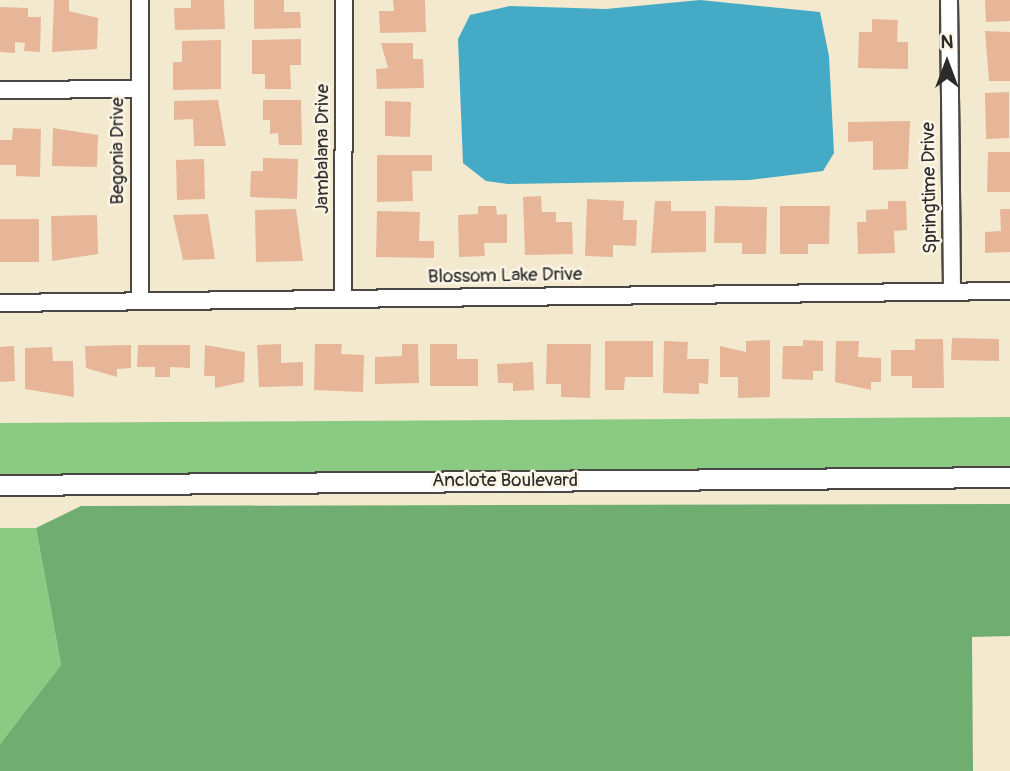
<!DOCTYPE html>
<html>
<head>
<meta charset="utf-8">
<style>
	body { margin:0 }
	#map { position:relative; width:1010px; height:771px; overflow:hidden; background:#f3e9cf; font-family:Pangolin,sans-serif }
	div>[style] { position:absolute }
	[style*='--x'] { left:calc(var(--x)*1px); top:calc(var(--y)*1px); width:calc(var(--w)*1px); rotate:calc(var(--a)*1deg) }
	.green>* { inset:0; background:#8aca82 }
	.forest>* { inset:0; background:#6fae70 }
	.water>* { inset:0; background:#45aac5 }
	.building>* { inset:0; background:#e7b698 }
	.roads { filter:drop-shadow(2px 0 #494844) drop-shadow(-2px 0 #494844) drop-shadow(0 2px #494844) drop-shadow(0 -2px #494844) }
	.minor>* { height:16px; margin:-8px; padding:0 8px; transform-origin:8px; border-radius:8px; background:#fff }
	.tertiary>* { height:19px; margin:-9.5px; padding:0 9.5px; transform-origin:9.5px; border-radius:9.5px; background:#fff }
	span { translate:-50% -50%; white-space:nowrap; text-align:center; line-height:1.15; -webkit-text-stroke:5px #fcf5e5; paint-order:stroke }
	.street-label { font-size:19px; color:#2b2b2b }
	.north { position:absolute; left:912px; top:28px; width:70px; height:70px; -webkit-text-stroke:5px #fcf5e5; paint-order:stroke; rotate:0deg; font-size:19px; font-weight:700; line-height:28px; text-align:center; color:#2b2b2b }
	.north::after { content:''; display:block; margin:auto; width:24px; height:32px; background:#2b2b2b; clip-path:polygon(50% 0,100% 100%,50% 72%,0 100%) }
</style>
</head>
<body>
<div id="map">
	<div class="green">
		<i style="clip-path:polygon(1010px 417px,1010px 470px,0 476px,0 423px)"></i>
		<i style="clip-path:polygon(0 528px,36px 528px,61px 665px,0 744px)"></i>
	</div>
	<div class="forest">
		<i style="clip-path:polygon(1010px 504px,1010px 636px,972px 637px,973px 771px,0 771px,0 744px,61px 665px,36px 528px,81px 506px)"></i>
	</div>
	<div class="water">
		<i style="clip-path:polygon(700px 0,820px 12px,829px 56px,834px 153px,823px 171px,749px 180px,508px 184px,486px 181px,463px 163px,458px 39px,470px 15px,510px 6px,606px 9px)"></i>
	</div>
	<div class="building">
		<i style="clip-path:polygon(54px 0,69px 0,69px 11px,98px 18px,97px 49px,52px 52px)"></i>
		<i style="clip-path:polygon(191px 0,224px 0,225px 29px,175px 30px,174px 8px,191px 8px)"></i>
		<i style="clip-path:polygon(254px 0,284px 0,284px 12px,300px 12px,301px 28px,254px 29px)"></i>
		<i style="clip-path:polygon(393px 0,425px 0,426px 32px,380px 33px,379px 11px,394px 11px)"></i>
		<i style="clip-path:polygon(985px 0,1010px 0,1010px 21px,986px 22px)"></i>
		<i style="clip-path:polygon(0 7px,28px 8px,28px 17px,41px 17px,40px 52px,24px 51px,25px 43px,15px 42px,15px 53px,0 52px)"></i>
		<i style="clip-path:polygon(872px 19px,898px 20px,897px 42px,908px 42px,908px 69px,858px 68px,859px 32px,872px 32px)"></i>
		<i style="clip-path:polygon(985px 31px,1010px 32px,1010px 81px,989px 81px)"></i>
		<i style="clip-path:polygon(301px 39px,301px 65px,290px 65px,291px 89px,265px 89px,265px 74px,252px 74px,252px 40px)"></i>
		<i style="clip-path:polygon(221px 40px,221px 89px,173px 90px,173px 62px,182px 62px,182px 41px)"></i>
		<i style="clip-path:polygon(381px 43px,413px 43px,413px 59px,423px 59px,424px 88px,377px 89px,376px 69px,388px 68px)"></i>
		<i style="clip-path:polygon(1009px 92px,1009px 138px,986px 139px,985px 93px)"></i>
		<i style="clip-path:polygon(218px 100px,226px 146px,194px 146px,193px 119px,174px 120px,174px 101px)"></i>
		<i style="clip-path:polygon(263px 100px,301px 100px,302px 145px,279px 145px,278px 133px,270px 134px,270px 120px,263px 120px)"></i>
		<i style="clip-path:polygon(385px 101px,411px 102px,410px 137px,385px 136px)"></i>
		<i style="clip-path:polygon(910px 121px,908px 169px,873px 170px,873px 141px,848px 142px,848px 122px)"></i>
		<i style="clip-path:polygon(13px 128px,41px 129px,40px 177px,16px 176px,16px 165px,0 165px,0 140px,12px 140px)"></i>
		<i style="clip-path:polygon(53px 128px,98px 135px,97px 167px,52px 166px)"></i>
		<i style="clip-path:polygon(988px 152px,1010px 152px,1010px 192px,987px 192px)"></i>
		<i style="clip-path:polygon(377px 155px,432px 155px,432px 171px,412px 171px,413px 201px,377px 202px)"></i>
		<i style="clip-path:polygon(263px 158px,298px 159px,297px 199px,250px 197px,251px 171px,263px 171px)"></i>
		<i style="clip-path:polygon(204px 159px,205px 199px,177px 200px,176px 160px)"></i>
		<i style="clip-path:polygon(541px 196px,542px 212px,556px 212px,556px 222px,572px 222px,573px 254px,525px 255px,523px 197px)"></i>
		<i style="clip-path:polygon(587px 199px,624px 201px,623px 220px,637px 220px,636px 246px,613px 245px,613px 257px,585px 256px)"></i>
		<i style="clip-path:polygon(655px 201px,671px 201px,671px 211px,706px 211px,706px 252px,651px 253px)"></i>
		<i style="clip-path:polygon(888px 201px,906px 201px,907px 230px,894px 231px,895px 253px,858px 254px,857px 222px,866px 222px,866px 210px,888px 209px)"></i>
		<i style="clip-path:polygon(478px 206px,496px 206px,497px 215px,507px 214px,507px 243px,484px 243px,485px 256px,459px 257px,458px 215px,478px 214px)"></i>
		<i style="clip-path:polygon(715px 206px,767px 207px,766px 254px,742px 254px,742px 243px,714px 243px)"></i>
		<i style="clip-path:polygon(780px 206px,830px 206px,829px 244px,808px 244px,808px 254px,780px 254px)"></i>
		<i style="clip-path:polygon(296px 209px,303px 261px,256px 262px,255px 210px)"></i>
		<i style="clip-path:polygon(1000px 209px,1010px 209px,1010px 252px,985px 253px,985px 232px,1001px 231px)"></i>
		<i style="clip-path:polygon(377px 211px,420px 212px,419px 241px,434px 241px,434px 258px,376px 257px)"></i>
		<i style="clip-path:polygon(208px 214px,215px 259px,183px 260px,173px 215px)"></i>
		<i style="clip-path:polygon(97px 215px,98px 254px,52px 261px,51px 216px)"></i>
		<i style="clip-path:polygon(0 219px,39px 219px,39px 262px,0 262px)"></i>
		<i style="clip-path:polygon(952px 338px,999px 339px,999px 361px,951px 360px)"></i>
		<i style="clip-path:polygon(915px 339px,943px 339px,944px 388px,912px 388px,912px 376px,891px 376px,891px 350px,915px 350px)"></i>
		<i style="clip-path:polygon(770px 340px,770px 397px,738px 398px,738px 377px,720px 377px,720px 346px,746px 352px,746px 341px)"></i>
		<i style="clip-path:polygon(803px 340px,823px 341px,823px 371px,813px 371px,813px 380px,782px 379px,783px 346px,803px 346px)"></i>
		<i style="clip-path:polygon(605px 341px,653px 341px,653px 377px,625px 377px,624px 390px,605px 390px)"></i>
		<i style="clip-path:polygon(664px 341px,688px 342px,687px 359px,709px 359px,708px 384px,699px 383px,699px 394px,663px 393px)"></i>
		<i style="clip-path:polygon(836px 341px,859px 341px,858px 357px,881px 358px,881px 382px,871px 382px,871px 390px,835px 382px)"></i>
		<i style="clip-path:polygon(281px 344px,281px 363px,303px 362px,303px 386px,259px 387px,257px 345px)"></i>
		<i style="clip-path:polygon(315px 344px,342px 344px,341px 354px,364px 355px,363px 392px,314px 390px)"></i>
		<i style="clip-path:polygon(402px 344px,418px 344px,419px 383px,375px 384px,375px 357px,402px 356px)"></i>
		<i style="clip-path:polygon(430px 344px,457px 344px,457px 359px,478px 359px,478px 386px,430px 386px)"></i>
		<i style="clip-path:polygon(547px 344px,591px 344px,590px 398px,561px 397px,561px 384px,546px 384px)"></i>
		<i style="clip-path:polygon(131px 345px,131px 368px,117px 369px,117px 377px,86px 368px,85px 346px)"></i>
		<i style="clip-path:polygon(138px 345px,190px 345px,190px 368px,170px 367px,170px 377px,155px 377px,155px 367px,137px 367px)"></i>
		<i style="clip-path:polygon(205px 345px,245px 352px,244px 382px,215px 388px,215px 376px,204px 376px)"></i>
		<i style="clip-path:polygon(14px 346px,15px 381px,0 382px,0 347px)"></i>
		<i style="clip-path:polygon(52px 347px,53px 361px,73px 361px,74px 397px,25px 389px,25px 348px)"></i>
		<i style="clip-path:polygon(533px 362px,534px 390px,513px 391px,513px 383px,498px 383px,497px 364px)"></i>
	</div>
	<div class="roads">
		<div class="minor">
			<i style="--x:949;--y:0;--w:292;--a:89.4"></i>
			<i style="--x:0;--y:90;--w:139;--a:-0.4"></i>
			<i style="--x:343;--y:299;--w:299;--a:-89.8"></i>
			<i style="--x:140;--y:301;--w:301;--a:-90"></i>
			<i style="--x:0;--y:303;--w:1010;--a:-0.68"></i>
		</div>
		<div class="tertiary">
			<i style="--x:0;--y:485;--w:1010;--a:-0.45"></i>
		</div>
	</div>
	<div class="street-label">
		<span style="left:323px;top:149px;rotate:-90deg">Jambalana Drive</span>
		<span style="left:118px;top:151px;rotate:-90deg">Begonia Drive</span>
		<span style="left:930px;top:188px;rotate:-91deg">Springtime Drive</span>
		<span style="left:505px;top:276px;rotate:-1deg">Blossom Lake Drive</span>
		<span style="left:505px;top:481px">Anclote Boulevard</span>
	</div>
	<div class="north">N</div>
</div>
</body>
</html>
